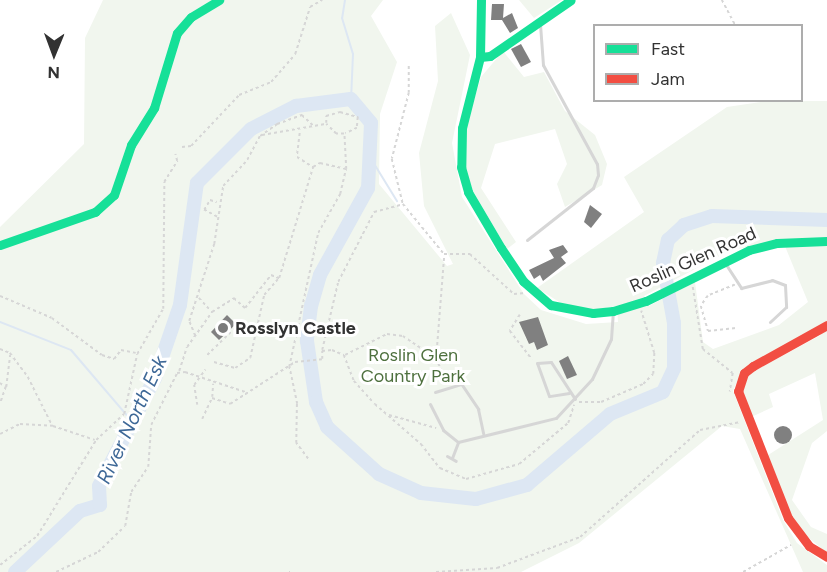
<!DOCTYPE html>
<html>
<head>
<meta charset="utf-8">
<style>
	body { margin:0 }
	#map { position:relative; width:827px; height:572px; overflow:hidden; background:#fff; font-family:Figtree,sans-serif }
	div>[style] { position:absolute }
	[style*='--x'] { left:calc(var(--x)*1px); top:calc(var(--y)*1px); width:calc(var(--w)*1px); rotate:calc(var(--a)*1deg) }
	.green>* { inset:0; background:#f1f6ee }
	.stream>* { height:2px; margin:-1px; padding:0 1px; transform-origin:1px; border-radius:1px; background:#dde7f3 }
	.river>* { height:14px; margin:-7px; padding:0 7px; transform-origin:7px; border-radius:7px; background:#dde7f3 }
	.building>* { inset:0; background:#808080 }
	.round { border-radius:50% }
	.path>* { height:1.5px; margin-top:-0.75px; transform-origin:0; background:repeating-linear-gradient(90deg,#d6d6d6 0 3px,transparent 0 6px) }
	.lane>* { height:3px; margin:-1.5px; padding:0 1.5px; transform-origin:1.5px; border-radius:1.5px; background:#d6d6d6 }
	.fast>* { height:9px; margin:-4.5px; padding:0 4.5px; transform-origin:4.5px; border-radius:4.5px; background:#16e098 }
	.jam>* { height:9px; margin:-4.5px; padding:0 4.5px; transform-origin:4.5px; border-radius:4.5px; background:#f24e42 }
	.dots>* { width:16px; height:16px; translate:-50% -50%; box-sizing:border-box; border:3px solid #fff; border-radius:50% }
	span { translate:-50% -50%; white-space:nowrap; text-align:center; line-height:1.15; -webkit-text-stroke:6px #fff; paint-order:stroke }
	.street-label { font-size:18px; color:#323232 }
	.poi-label { font-size:18px; color:#323232; font-weight:700 }
	.left { translate:0 -50%; text-align:left }
	.park-label { font-size:18px; color:#4e703e }
	.water-label { font-size:20px; color:#3e6897; font-style:italic }
	.legend { position:absolute; left:593px; top:24px; width:210px; height:78px; box-sizing:border-box; background:#fff; border:2px solid #adadad; margin:0; padding:8px 10px; list-style:none; font-size:18px; color:#323232 }
	.legend li { display:flex; align-items:center; gap:12px; height:30px }
	.legend b { width:30px; border:2px solid #adadad }
	.north { position:absolute; left:24px; top:24px; width:60px; height:60px; -webkit-text-stroke:4px #fff; paint-order:stroke; rotate:181deg; font-size:16px; font-weight:700; line-height:24px; text-align:center; color:#323232 }
	.north::after { content:''; display:block; margin:auto; width:21px; height:27px; background:#323232; clip-path:polygon(50% 0,100% 100%,50% 72%,0 100%) }
</style>
</head>
<body>
<div id="map">
	<div class="green">
		<i style="clip-path:polygon(evenodd,103px 0,383px 0,371px 16px,397px 62px,380px 114px,379px 184px,447px 266px,453px 264px,424px 206px,419px 153px,438px 81px,435px 26px,451px 13px,470px 55px,452px 143px,462px 197px,524px 294px,541px 310px,586px 324px,618px 322px,617px 306px,594px 310px,564px 305px,537px 288px,644px 212px,624px 177px,727px 107px,767px 101px,827px 101px,827px 431px,812px 443px,792px 500px,811px 527px,827px 534px,827px 553px,797px 528px,765px 457px,823px 420px,815px 373px,769px 394px,773px 407px,749px 418px,742px 391px,747px 375px,821px 335px,819px 328px,738px 379px,733px 391px,783px 520px,797px 543px,827px 565px,827px 572px,803px 572px,740px 429px,722px 426px,579px 543px,521px 572px,0 572px,0 227px,84px 144px,85px 38px,103px 0,782px 239px,808px 302px,779px 325px,713px 349px,703px 342px,695px 282px,649px 306px,644px 296px,729px 251px,782px 239px)"></i>
		<i style="clip-path:polygon(519px 0,562px 0,534px 18px)"></i>
		<i style="clip-path:polygon(503px 51px,524px 77px,544px 72px,565px 111px,595px 135px,607px 164px,602px 185px,565px 207px,557px 184px,567px 164px,555px 129px,495px 144px,481px 188px,516px 242px,507px 249px,473px 191px,464px 166px,466px 127px,481px 77px)"></i>
	</div>
	<div class="stream">
		<i style="--x:345;--y:0;--w:18;--a:99"></i>
		<i style="--x:342;--y:18;--w:38;--a:73"></i>
		<i style="--x:353;--y:54;--w:45;--a:92.5"></i>
		<i style="--x:373;--y:162;--w:46;--a:58.4"></i>
		<i style="--x:0;--y:322;--w:76;--a:21.5"></i>
		<i style="--x:71;--y:350;--w:91;--a:49.5"></i>
	</div>
	<div class="river">
		<i style="--x:15;--y:572;--w:89;--a:-43.2"></i>
		<i style="--x:80;--y:511;--w:21;--a:-17"></i>
		<i style="--x:100;--y:505;--w:19;--a:-93"></i>
		<i style="--x:99;--y:486;--w:122;--a:-62.6"></i>
		<i style="--x:155;--y:378;--w:77;--a:-71.1"></i>
		<i style="--x:180;--y:305;--w:123;--a:-82.1"></i>
		<i style="--x:197;--y:183;--w:76;--a:-45"></i>
		<i style="--x:251;--y:129;--w:51;--a:-27.1"></i>
		<i style="--x:296;--y:106;--w:55;--a:-7.3"></i>
		<i style="--x:351;--y:99;--w:31;--a:50"></i>
		<i style="--x:371;--y:123;--w:65;--a:92.6"></i>
		<i style="--x:368;--y:188;--w:99;--a:118.9"></i>
		<i style="--x:320;--y:275;--w:32;--a:106"></i>
		<i style="--x:311;--y:306;--w:35;--a:97"></i>
		<i style="--x:307;--y:341;--w:62;--a:81.6"></i>
		<i style="--x:316;--y:402;--w:27;--a:66"></i>
		<i style="--x:327;--y:427;--w:70;--a:42.1"></i>
		<i style="--x:379;--y:474;--w:46;--a:24.3"></i>
		<i style="--x:421;--y:493;--w:55;--a:6.2"></i>
		<i style="--x:476;--y:499;--w:53;--a:-15.4"></i>
		<i style="--x:527;--y:485;--w:109;--a:-40.5"></i>
		<i style="--x:610;--y:414;--w:57;--a:-22.5"></i>
		<i style="--x:663;--y:392;--w:26;--a:-65"></i>
		<i style="--x:674;--y:368;--w:45;--a:-90"></i>
		<i style="--x:674;--y:323;--w:61;--a:-100.4"></i>
		<i style="--x:663;--y:263;--w:24;--a:-78"></i>
		<i style="--x:668;--y:240;--w:22;--a:-43"></i>
		<i style="--x:684;--y:225;--w:29;--a:-18"></i>
		<i style="--x:712;--y:216;--w:115;--a:2"></i>
	</div>
	<div class="building">
		<i style="clip-path:polygon(492px 4px,504px 4px,503px 18px,512px 13px,518px 28px,510px 33px,502px 20px,491px 20px)"></i>
		<i style="clip-path:polygon(521px 44px,531px 62px,521px 67px,511px 49px)"></i>
		<i style="clip-path:polygon(590px 205px,602px 214px,591px 228px,584px 222px)"></i>
		<i style="clip-path:polygon(563px 245px,568px 252px,561px 257px,566px 263px,543px 281px,540px 275px,534px 279px,529px 270px,554px 258px,549px 250px)"></i>
		<i style="clip-path:polygon(227px 315px,236px 324px,219px 340px,211px 332px)"></i>
		<i style="clip-path:polygon(538px 317px,548px 345px,537px 350px,534px 342px,529px 344px,519px 322px)"></i>
		<i style="clip-path:polygon(568px 356px,577px 375px,567px 379px,559px 361px)"></i>
		<i class="round" style="left:774px;top:426px;width:18px;height:18px"></i>
	</div>
	<div class="path">
		<i style="--x:722;--y:0;--w:30;--a:62"></i>
		<i style="--x:409;--y:66;--w:27;--a:90"></i>
		<i style="--x:409;--y:93;--w:68;--a:104.4"></i>
		<i style="--x:392;--y:159;--w:46;--a:76.3"></i>
		<i style="--x:403;--y:204;--w:65;--a:50.6"></i>
		<i style="--x:444;--y:254;--w:26;--a:0"></i>
		<i style="--x:470;--y:254;--w:59;--a:42.3"></i>
		<i style="--x:514;--y:294;--w:11;--a:-5"></i>
		<i style="--x:326;--y:123;--w:7;--a:-90"></i>
		<i style="--x:326;--y:116;--w:15;--a:-16"></i>
		<i style="--x:340;--y:112;--w:19;--a:16"></i>
		<i style="--x:358;--y:117;--w:11;--a:95"></i>
		<i style="--x:357;--y:128;--w:13;--a:153"></i>
		<i style="--x:300;--y:133;--w:24;--a:97"></i>
		<i style="--x:297;--y:157;--w:19;--a:32"></i>
		<i style="--x:262;--y:135;--w:64;--a:-9.9"></i>
		<i style="--x:182;--y:147;--w:9;--a:-6"></i>
		<i style="--x:191;--y:146;--w:70;--a:-46.7"></i>
		<i style="--x:239;--y:95;--w:35;--a:-22"></i>
		<i style="--x:271;--y:82;--w:37;--a:-49"></i>
		<i style="--x:295;--y:54;--w:49;--a:-72.3"></i>
		<i style="--x:310;--y:7;--w:14;--a:-30"></i>
		<i style="--x:217;--y:217;--w:15;--a:-152"></i>
		<i style="--x:204;--y:210;--w:12;--a:-59"></i>
		<i style="--x:210;--y:200;--w:7;--a:16"></i>
		<i style="--x:735;--y:285;--w:29;--a:158"></i>
		<i style="--x:708;--y:296;--w:12;--a:125"></i>
		<i style="--x:701;--y:306;--w:26;--a:74"></i>
		<i style="--x:708;--y:331;--w:28;--a:-6"></i>
		<i style="--x:693;--y:287;--w:63;--a:80.8"></i>
		<i style="--x:703;--y:349;--w:38;--a:39"></i>
		<i style="--x:733;--y:373;--w:19;--a:99"></i>
		<i style="--x:0;--y:296;--w:56;--a:22.9"></i>
		<i style="--x:52;--y:318;--w:62;--a:36.5"></i>
		<i style="--x:102;--y:355;--w:13;--a:18"></i>
		<i style="--x:114;--y:359;--w:11;--a:-52"></i>
		<i style="--x:121;--y:350;--w:15;--a:11"></i>
		<i style="--x:199;--y:298;--w:19;--a:47"></i>
		<i style="--x:520;--y:315;--w:19;--a:122"></i>
		<i style="--x:510;--y:331;--w:36;--a:52"></i>
		<i style="--x:195;--y:336;--w:16;--a:-112"></i>
		<i style="--x:189;--y:321;--w:81;--a:-72"></i>
		<i style="--x:214;--y:244;--w:59;--a:-81.2"></i>
		<i style="--x:223;--y:186;--w:35;--a:-47"></i>
		<i style="--x:247;--y:160;--w:27;--a:-62"></i>
		<i style="--x:260;--y:136;--w:21;--a:-35"></i>
		<i style="--x:277;--y:124;--w:27;--a:-20"></i>
		<i style="--x:302;--y:115;--w:18;--a:43"></i>
		<i style="--x:0;--y:349;--w:11;--a:22"></i>
		<i style="--x:10;--y:353;--w:30;--a:53"></i>
		<i style="--x:28;--y:377;--w:54;--a:63.4"></i>
		<i style="--x:322;--y:350;--w:70;--a:-76.8"></i>
		<i style="--x:338;--y:282;--w:79;--a:-62.8"></i>
		<i style="--x:374;--y:212;--w:30;--a:-15"></i>
		<i style="--x:207;--y:355;--w:45;--a:-44.1"></i>
		<i style="--x:345;--y:355;--w:47;--a:-26.6"></i>
		<i style="--x:387;--y:334;--w:16;--a:7"></i>
		<i style="--x:403;--y:336;--w:40;--a:34"></i>
		<i style="--x:436;--y:358;--w:27;--a:66"></i>
		<i style="--x:436;--y:357;--w:102;--a:-85.5"></i>
		<i style="--x:214;--y:362;--w:22;--a:16"></i>
		<i style="--x:235;--y:368;--w:18;--a:-34"></i>
		<i style="--x:250;--y:358;--w:65;--a:-77.5"></i>
		<i style="--x:264;--y:295;--w:23;--a:-49"></i>
		<i style="--x:279;--y:278;--w:116;--a:-73"></i>
		<i style="--x:313;--y:167;--w:8;--a:-30"></i>
		<i style="--x:320;--y:163;--w:26;--a:13"></i>
		<i style="--x:179;--y:371;--w:25;--a:-72"></i>
		<i style="--x:187;--y:347;--w:43;--a:-54.5"></i>
		<i style="--x:212;--y:312;--w:26;--a:-32"></i>
		<i style="--x:234;--y:298;--w:15;--a:42"></i>
		<i style="--x:245;--y:308;--w:42;--a:-51.8"></i>
		<i style="--x:271;--y:275;--w:9;--a:21"></i>
		<i style="--x:0;--y:383;--w:7;--a:34"></i>
		<i style="--x:6;--y:387;--w:18;--a:109"></i>
		<i style="--x:6;--y:387;--w:32;--a:-83"></i>
		<i style="--x:212;--y:397;--w:13;--a:-86"></i>
		<i style="--x:579;--y:402;--w:22;--a:0"></i>
		<i style="--x:601;--y:402;--w:46;--a:-23.2"></i>
		<i style="--x:643;--y:384;--w:14;--a:-45"></i>
		<i style="--x:653;--y:374;--w:21;--a:-87"></i>
		<i style="--x:654;--y:353;--w:44;--a:-107.2"></i>
		<i style="--x:197;--y:405;--w:20;--a:-99"></i>
		<i style="--x:194;--y:385;--w:19;--a:-54"></i>
		<i style="--x:389;--y:415;--w:49;--a:15.5"></i>
		<i style="--x:202;--y:419;--w:23;--a:-65"></i>
		<i style="--x:212;--y:398;--w:19;--a:18"></i>
		<i style="--x:230;--y:404;--w:77;--a:-32.9"></i>
		<i style="--x:295;--y:362;--w:27;--a:-6"></i>
		<i style="--x:322;--y:359;--w:8;--a:-90"></i>
		<i style="--x:322;--y:351;--w:10;--a:-6"></i>
		<i style="--x:332;--y:350;--w:13;--a:23"></i>
		<i style="--x:344;--y:355;--w:28;--a:69"></i>
		<i style="--x:354;--y:381;--w:31;--a:48"></i>
		<i style="--x:375;--y:404;--w:61;--a:41"></i>
		<i style="--x:421;--y:444;--w:31;--a:52"></i>
		<i style="--x:440;--y:468;--w:28;--a:23"></i>
		<i style="--x:466;--y:479;--w:55;--a:-15.8"></i>
		<i style="--x:519;--y:464;--w:64;--a:-39.9"></i>
		<i style="--x:568;--y:423;--w:19;--a:-72"></i>
		<i style="--x:0;--y:434;--w:22;--a:-27"></i>
		<i style="--x:20;--y:424;--w:33;--a:3"></i>
		<i style="--x:53;--y:426;--w:44;--a:18.4"></i>
		<i style="--x:308;--y:459;--w:20;--a:-127"></i>
		<i style="--x:296;--y:443;--w:39;--a:-89"></i>
		<i style="--x:297;--y:404;--w:38;--a:-102"></i>
		<i style="--x:289;--y:367;--w:137;--a:-77.8"></i>
		<i style="--x:318;--y:233;--w:45;--a:-60.6"></i>
		<i style="--x:340;--y:194;--w:26;--a:-77"></i>
		<i style="--x:346;--y:169;--w:35;--a:-93"></i>
		<i style="--x:344;--y:134;--w:8;--a:180"></i>
		<i style="--x:336;--y:134;--w:14;--a:-135"></i>
		<i style="--x:0;--y:565;--w:47;--a:-38.1"></i>
		<i style="--x:37;--y:536;--w:113;--a:-58.4"></i>
		<i style="--x:96;--y:440;--w:38;--a:-43"></i>
		<i style="--x:124;--y:414;--w:61;--a:-77.8"></i>
		<i style="--x:137;--y:354;--w:52;--a:-60"></i>
		<i style="--x:163;--y:309;--w:127;--a:-89.5"></i>
		<i style="--x:164;--y:182;--w:25;--a:-58"></i>
		<i style="--x:177;--y:161;--w:7;--a:-106"></i>
		<i style="--x:56;--y:572;--w:47;--a:-25.5"></i>
		<i style="--x:98;--y:552;--w:37;--a:-44"></i>
		<i style="--x:125;--y:526;--w:35;--a:-80"></i>
		<i style="--x:131;--y:492;--w:30;--a:-56"></i>
		<i style="--x:148;--y:467;--w:42;--a:-85.9"></i>
		<i style="--x:151;--y:425;--w:58;--a:-63.4"></i>
		<i style="--x:177;--y:373;--w:8;--a:-7"></i>
		<i style="--x:185;--y:372;--w:66;--a:18.4"></i>
		<i style="--x:289;--y:572;--w:1;--a:0"></i>
		<i style="--x:436;--y:572;--w:61;--a:-3.8"></i>
		<i style="--x:497;--y:568;--w:89;--a:-20.5"></i>
		<i style="--x:580;--y:537;--w:161;--a:-41.7"></i>
		<i style="--x:700;--y:430;--w:41;--a:-11.3"></i>
		<i style="--x:743;--y:572;--w:55;--a:-29.4"></i>
	</div>
	<div class="lane">
		<i style="--x:527;--y:240;--w:84;--a:-38.2"></i>
		<i style="--x:593;--y:188;--w:14;--a:-69"></i>
		<i style="--x:598;--y:175;--w:11;--a:-95"></i>
		<i style="--x:597;--y:164;--w:113;--a:-118.6"></i>
		<i style="--x:543;--y:65;--w:41;--a:-94.2"></i>
		<i style="--x:725;--y:263;--w:30;--a:57"></i>
		<i style="--x:741;--y:288;--w:32;--a:-14"></i>
		<i style="--x:772;--y:280;--w:14;--a:21"></i>
		<i style="--x:785;--y:285;--w:22;--a:87"></i>
		<i style="--x:786;--y:307;--w:22;--a:137"></i>
		<i style="--x:456;--y:376;--w:40;--a:56"></i>
		<i style="--x:478;--y:409;--w:25;--a:78"></i>
		<i style="--x:435;--y:392;--w:27;--a:-17"></i>
		<i style="--x:569;--y:393;--w:20;--a:171"></i>
		<i style="--x:549;--y:396;--w:35;--a:-110"></i>
		<i style="--x:537;--y:363;--w:14;--a:-4"></i>
		<i style="--x:551;--y:362;--w:44;--a:57"></i>
		<i style="--x:430;--y:404;--w:29;--a:63"></i>
		<i style="--x:443;--y:430;--w:19;--a:39"></i>
		<i style="--x:458;--y:442;--w:101;--a:-13.8"></i>
		<i style="--x:556;--y:418;--w:53;--a:-47.3"></i>
		<i style="--x:592;--y:379;--w:44;--a:-64.6"></i>
		<i style="--x:611;--y:339;--w:26;--a:-86"></i>
		<i style="--x:447;--y:456;--w:10;--a:29"></i>
		<i style="--x:452;--y:458;--w:17;--a:-69"></i>
	</div>
	<div class="fast">
		<i style="--x:481;--y:0;--w:57;--a:91"></i>
		<i style="--x:480;--y:57;--w:73;--a:104.2"></i>
		<i style="--x:462;--y:128;--w:39;--a:91"></i>
		<i style="--x:461;--y:167;--w:26;--a:74"></i>
		<i style="--x:468;--y:192;--w:65;--a:59.5"></i>
		<i style="--x:501;--y:248;--w:40;--a:56"></i>
		<i style="--x:523;--y:281;--w:37;--a:41"></i>
		<i style="--x:551;--y:305;--w:43;--a:10.8"></i>
		<i style="--x:593;--y:313;--w:20;--a:-6"></i>
		<i style="--x:613;--y:311;--w:34;--a:-17"></i>
		<i style="--x:646;--y:301;--w:115;--a:-26.3"></i>
		<i style="--x:749;--y:250;--w:29;--a:-14"></i>
		<i style="--x:777;--y:243;--w:50;--a:-2.3"></i>
		<i style="--x:480;--y:57;--w:10;--a:-6"></i>
		<i style="--x:490;--y:56;--w:98;--a:-34.7"></i>
		<i style="--x:0;--y:245;--w:101;--a:-19.2"></i>
		<i style="--x:95;--y:212;--w:25;--a:-42"></i>
		<i style="--x:114;--y:195;--w:53;--a:-71.2"></i>
		<i style="--x:131;--y:145;--w:44;--a:-58.1"></i>
		<i style="--x:154;--y:108;--w:78;--a:-73"></i>
		<i style="--x:177;--y:33;--w:21;--a:-49"></i>
		<i style="--x:191;--y:17;--w:33;--a:-31"></i>
	</div>
	<div class="jam">
		<i style="--x:827;--y:325;--w:85;--a:151"></i>
		<i style="--x:753;--y:366;--w:11;--a:142"></i>
		<i style="--x:744;--y:373;--w:19;--a:108"></i>
		<i style="--x:738;--y:391;--w:136;--a:68.5"></i>
		<i style="--x:788;--y:518;--w:35;--a:53"></i>
		<i style="--x:809;--y:546;--w:21;--a:31"></i>
	</div>
	<div class="dots">
		<i style="left:223px;top:328px;background:#7a7a7a"></i>
	</div>
	<div class="street-label">
		<span style="left:693px;top:260px;rotate:-24deg">Roslin Glen Road</span>
	</div>
	<div class="poi-label">
		<span class="left" style="left:235px;top:328px">Rosslyn Castle</span>
	</div>
	<div class="park-label">
		<span style="left:413px;top:366px">Roslin Glen<br>Country Park</span>
	</div>
	<div class="water-label">
		<span style="left:132px;top:420px;rotate:-65deg">River North Esk</span>
	</div>
	<ul class="legend">
	<li><b style="height:8px;background:#16e098"></b>Fast</li>
	<li><b style="height:8px;background:#f24e42"></b>Jam</li>
	</ul>
	<div class="north">N</div>
</div>
</body>
</html>
